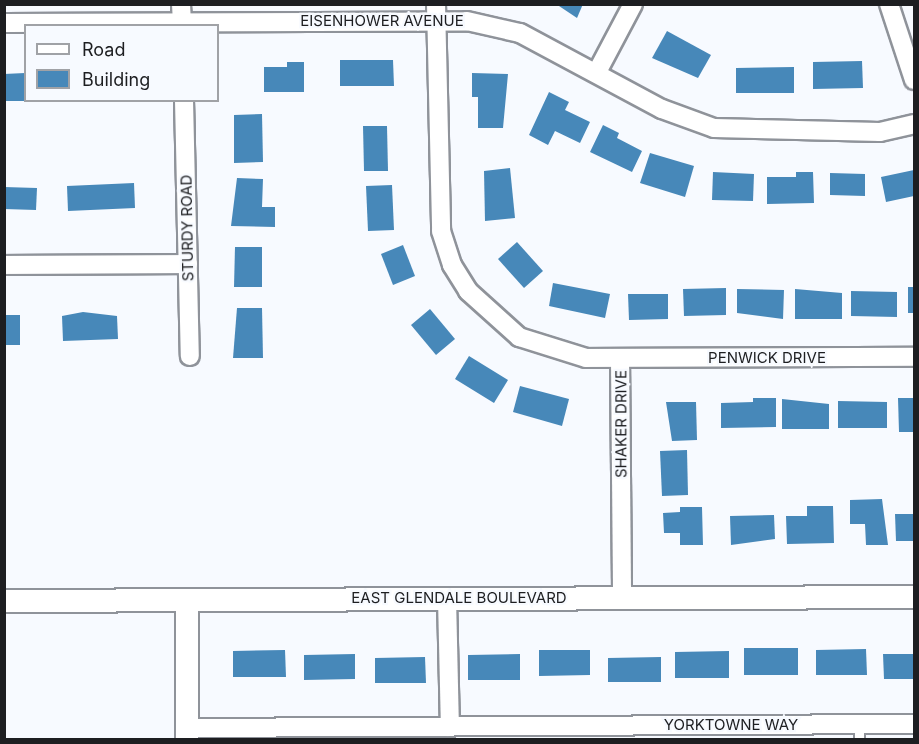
<!DOCTYPE html>
<html>
<head>
<meta charset="utf-8">
<style>
	body { margin:0 }
	#map { position:relative; width:919px; height:744px; overflow:hidden; background:#f7faff; font-family:Inter,sans-serif }
	div>[style] { position:absolute }
	[style*='--x'] { left:calc(var(--x)*1px); top:calc(var(--y)*1px); width:calc(var(--w)*1px); rotate:calc(var(--a)*1deg) }
	.building>* { inset:0; background:#4788b9 }
	.roads { filter:drop-shadow(2px 0 #8f939a) drop-shadow(-2px 0 #8f939a) drop-shadow(0 2px #8f939a) drop-shadow(0 -2px #8f939a) }
	.service>* { height:9px; margin:-4.5px; padding:0 4.5px; transform-origin:4.5px; border-radius:4.5px; background:#fff }
	.minor>* { height:18px; margin:-9px; padding:0 9px; transform-origin:9px; border-radius:9px; background:#fff }
	.tertiary>* { height:22px; margin:-11px; padding:0 11px; transform-origin:11px; border-radius:11px; background:#fff }
	span { translate:-50% -50%; white-space:nowrap; text-align:center; line-height:1.15; -webkit-text-stroke:4.5px #f7faff; paint-order:stroke }
	.street-label { font-size:15px; color:#1d1e21 }
	.frame { position:absolute; inset:0; border:6px solid #1d1e21; pointer-events:none }
	.legend { position:absolute; left:24px; top:24px; width:195px; height:78px; box-sizing:border-box; background:#f7faff; border:2px solid #a0a2a6; margin:0; padding:8px 10px; list-style:none; font-size:18px; color:#1d1e21 }
	.legend li { display:flex; align-items:center; gap:12px; height:30px }
	.legend b { width:30px; border:2px solid #a0a2a6 }
</style>
</head>
<body>
<div id="map">
	<div class="building">
		<i style="clip-path:polygon(556px 4px,583px 4px,577px 18px)"></i>
		<i style="clip-path:polygon(667px 31px,711px 55px,698px 78px,652px 58px)"></i>
		<i style="clip-path:polygon(340px 60px,393px 60px,394px 86px,340px 86px)"></i>
		<i style="clip-path:polygon(862px 61px,863px 88px,813px 89px,813px 62px)"></i>
		<i style="clip-path:polygon(287px 62px,304px 62px,304px 92px,264px 92px,264px 67px,287px 67px)"></i>
		<i style="clip-path:polygon(794px 67px,794px 93px,736px 93px,736px 68px)"></i>
		<i style="clip-path:polygon(25px 73px,26px 101px,4px 101px,4px 74px)"></i>
		<i style="clip-path:polygon(472px 73px,508px 74px,503px 128px,478px 128px,478px 97px,472px 97px)"></i>
		<i style="clip-path:polygon(549px 92px,569px 102px,565px 110px,590px 122px,580px 143px,555px 131px,548px 145px,529px 135px)"></i>
		<i style="clip-path:polygon(262px 114px,263px 162px,234px 163px,234px 115px)"></i>
		<i style="clip-path:polygon(603px 125px,619px 133px,617px 138px,642px 151px,632px 172px,590px 152px)"></i>
		<i style="clip-path:polygon(363px 126px,387px 126px,388px 171px,364px 171px)"></i>
		<i style="clip-path:polygon(650px 153px,694px 166px,685px 197px,640px 183px)"></i>
		<i style="clip-path:polygon(510px 168px,515px 218px,485px 221px,484px 171px)"></i>
		<i style="clip-path:polygon(914px 170px,914px 196px,886px 202px,881px 177px)"></i>
		<i style="clip-path:polygon(713px 172px,754px 174px,753px 201px,712px 200px)"></i>
		<i style="clip-path:polygon(796px 172px,813px 172px,814px 203px,767px 204px,767px 177px,796px 177px)"></i>
		<i style="clip-path:polygon(830px 173px,865px 174px,865px 196px,830px 195px)"></i>
		<i style="clip-path:polygon(237px 178px,263px 179px,262px 207px,275px 207px,275px 227px,231px 226px)"></i>
		<i style="clip-path:polygon(134px 183px,135px 208px,68px 211px,67px 186px)"></i>
		<i style="clip-path:polygon(392px 185px,394px 230px,368px 231px,366px 186px)"></i>
		<i style="clip-path:polygon(4px 187px,37px 188px,36px 210px,4px 209px)"></i>
		<i style="clip-path:polygon(517px 242px,543px 271px,524px 288px,498px 259px)"></i>
		<i style="clip-path:polygon(403px 245px,415px 276px,393px 285px,381px 254px)"></i>
		<i style="clip-path:polygon(235px 247px,262px 247px,262px 287px,234px 287px)"></i>
		<i style="clip-path:polygon(553px 283px,610px 294px,605px 318px,549px 306px)"></i>
		<i style="clip-path:polygon(908px 287px,914px 287px,914px 313px,908px 313px)"></i>
		<i style="clip-path:polygon(726px 288px,726px 315px,684px 316px,683px 289px)"></i>
		<i style="clip-path:polygon(737px 289px,784px 290px,783px 319px,737px 313px)"></i>
		<i style="clip-path:polygon(795px 289px,842px 293px,842px 319px,795px 319px)"></i>
		<i style="clip-path:polygon(851px 291px,897px 292px,897px 317px,851px 316px)"></i>
		<i style="clip-path:polygon(628px 294px,668px 294px,668px 319px,629px 320px)"></i>
		<i style="clip-path:polygon(237px 308px,262px 308px,263px 358px,233px 358px)"></i>
		<i style="clip-path:polygon(430px 309px,455px 339px,436px 355px,411px 325px)"></i>
		<i style="clip-path:polygon(83px 312px,117px 316px,118px 339px,63px 341px,62px 316px)"></i>
		<i style="clip-path:polygon(4px 315px,20px 315px,20px 345px,4px 345px)"></i>
		<i style="clip-path:polygon(469px 356px,508px 380px,494px 403px,455px 379px)"></i>
		<i style="clip-path:polygon(520px 386px,569px 399px,562px 426px,513px 412px)"></i>
		<i style="clip-path:polygon(753px 398px,776px 398px,776px 427px,721px 428px,721px 403px,753px 402px)"></i>
		<i style="clip-path:polygon(898px 398px,914px 398px,914px 432px,899px 432px)"></i>
		<i style="clip-path:polygon(782px 399px,829px 404px,829px 429px,782px 429px)"></i>
		<i style="clip-path:polygon(838px 401px,887px 402px,887px 428px,838px 428px)"></i>
		<i style="clip-path:polygon(666px 402px,696px 402px,697px 440px,672px 441px)"></i>
		<i style="clip-path:polygon(687px 450px,688px 495px,662px 496px,660px 451px)"></i>
		<i style="clip-path:polygon(882px 499px,888px 545px,866px 545px,865px 524px,850px 524px,850px 500px)"></i>
		<i style="clip-path:polygon(807px 506px,833px 506px,834px 543px,787px 544px,786px 516px,807px 516px)"></i>
		<i style="clip-path:polygon(680px 507px,702px 507px,703px 545px,680px 545px,680px 533px,664px 533px,663px 513px,680px 512px)"></i>
		<i style="clip-path:polygon(895px 514px,914px 514px,914px 541px,896px 541px)"></i>
		<i style="clip-path:polygon(774px 515px,775px 539px,731px 545px,730px 516px)"></i>
		<i style="clip-path:polygon(744px 648px,798px 648px,798px 675px,744px 675px)"></i>
		<i style="clip-path:polygon(866px 649px,867px 675px,816px 675px,816px 650px)"></i>
		<i style="clip-path:polygon(285px 650px,286px 677px,233px 677px,233px 651px)"></i>
		<i style="clip-path:polygon(539px 650px,590px 650px,590px 675px,539px 676px)"></i>
		<i style="clip-path:polygon(729px 651px,729px 678px,675px 678px,675px 652px)"></i>
		<i style="clip-path:polygon(355px 654px,355px 679px,304px 680px,304px 655px)"></i>
		<i style="clip-path:polygon(520px 654px,520px 680px,468px 680px,468px 655px)"></i>
		<i style="clip-path:polygon(883px 654px,914px 654px,914px 679px,884px 679px)"></i>
		<i style="clip-path:polygon(425px 657px,426px 683px,375px 683px,375px 658px)"></i>
		<i style="clip-path:polygon(661px 657px,661px 682px,608px 682px,608px 658px)"></i>
	</div>
	<div class="roads">
		<div class="service">
			<i style="--x:859;--y:740;--w:15;--a:-90"></i>
		</div>
		<div class="minor">
			<i style="--x:181;--y:4;--w:22;--a:87"></i>
			<i style="--x:436;--y:4;--w:227;--a:88.7"></i>
			<i style="--x:441;--y:231;--w:36;--a:72"></i>
			<i style="--x:452;--y:265;--w:31;--a:58"></i>
			<i style="--x:468;--y:291;--w:69;--a:42"></i>
			<i style="--x:519;--y:337;--w:70;--a:17.4"></i>
			<i style="--x:586;--y:358;--w:328;--a:-0.2"></i>
			<i style="--x:889;--y:4;--w:80;--a:71.8"></i>
			<i style="--x:4;--y:23;--w:463;--a:-0.2"></i>
			<i style="--x:467;--y:21;--w:54;--a:12.8"></i>
			<i style="--x:520;--y:33;--w:161;--a:28.2"></i>
			<i style="--x:662;--y:109;--w:55;--a:20.1"></i>
			<i style="--x:714;--y:128;--w:166;--a:1.4"></i>
			<i style="--x:880;--y:132;--w:35;--a:-13"></i>
			<i style="--x:597;--y:72;--w:77;--a:-62.1"></i>
			<i style="--x:184;--y:100;--w:256;--a:88.7"></i>
			<i style="--x:4;--y:265;--w:184;--a:-0.3"></i>
			<i style="--x:620;--y:358;--w:239;--a:89.5"></i>
			<i style="--x:447;--y:598;--w:129;--a:88.7"></i>
			<i style="--x:187;--y:728;--w:727;--a:-0.32"></i>
		</div>
		<div class="tertiary">
			<i style="--x:187;--y:600;--w:140;--a:90"></i>
			<i style="--x:4;--y:601;--w:910;--a:-0.25"></i>
		</div>
	</div>
	<div class="street-label">
		<span style="left:382px;top:21px">EISENHOWER AVENUE</span>
		<span style="left:187px;top:228px;rotate:-91deg">STURDY ROAD</span>
		<span style="left:767px;top:358px">PENWICK DRIVE</span>
		<span style="left:621px;top:424px;rotate:-90deg">SHAKER DRIVE</span>
		<span style="left:459px;top:598px">EAST GLENDALE BOULEVARD</span>
		<span style="left:731px;top:725px">YORKTOWNE WAY</span>
	</div>
	<div class="frame"></div>
	<ul class="legend">
	<li><b style="height:8px;background:#fff"></b>Road</li>
	<li><b style="height:16px;background:#4788b9"></b>Building</li>
	</ul>
</div>
</body>
</html>
